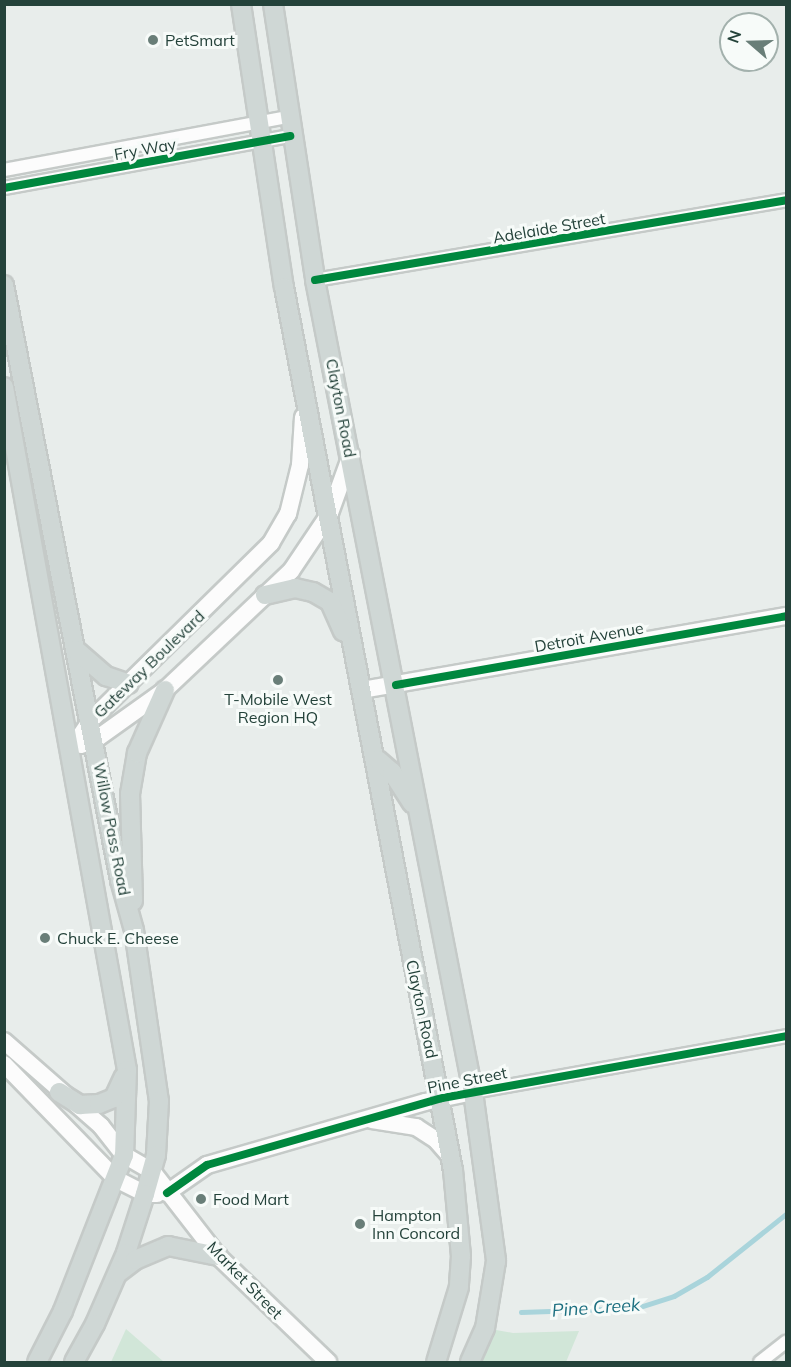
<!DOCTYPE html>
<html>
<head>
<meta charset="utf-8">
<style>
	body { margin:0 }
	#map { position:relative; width:791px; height:1367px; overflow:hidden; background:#e8edeb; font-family:Mulish,sans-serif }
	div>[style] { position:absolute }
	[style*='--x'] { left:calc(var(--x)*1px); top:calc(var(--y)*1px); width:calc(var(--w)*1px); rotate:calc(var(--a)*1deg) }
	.green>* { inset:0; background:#d1e6d8 }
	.stream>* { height:4.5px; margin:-2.25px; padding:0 2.25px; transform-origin:2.25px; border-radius:2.25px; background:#a9d4db }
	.roads { filter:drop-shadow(2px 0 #c5cac8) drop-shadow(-2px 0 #c5cac8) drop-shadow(0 2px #c5cac8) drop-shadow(0 -2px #c5cac8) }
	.street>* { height:12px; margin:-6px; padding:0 6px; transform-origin:6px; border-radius:6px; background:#fcfcfc }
	.secondary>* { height:16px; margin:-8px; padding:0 8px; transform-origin:8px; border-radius:8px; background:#fcfcfc }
	.primary>* { height:18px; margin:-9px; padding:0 9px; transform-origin:9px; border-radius:9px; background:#cfd7d5 }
	.cycleway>* { height:8px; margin:-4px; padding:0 4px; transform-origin:4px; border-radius:4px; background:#00873e }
	.dots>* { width:16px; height:16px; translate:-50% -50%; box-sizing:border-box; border:3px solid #f7fbf9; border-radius:50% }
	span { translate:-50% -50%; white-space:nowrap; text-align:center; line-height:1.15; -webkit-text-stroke:6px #f7fbf9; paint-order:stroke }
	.poi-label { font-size:16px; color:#24423a }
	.left { translate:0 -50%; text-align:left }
	.street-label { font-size:16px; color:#24423a }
	.water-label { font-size:18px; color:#1c6f80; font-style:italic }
	.frame { position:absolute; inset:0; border:6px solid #24423a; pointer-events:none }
	.north { position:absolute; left:719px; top:12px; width:60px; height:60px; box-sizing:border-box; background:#f7fbf9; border:2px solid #a3b1ad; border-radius:50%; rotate:290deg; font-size:16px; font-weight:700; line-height:24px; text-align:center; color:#24423a }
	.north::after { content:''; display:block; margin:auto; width:21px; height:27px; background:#697e78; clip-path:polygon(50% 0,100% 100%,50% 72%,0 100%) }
</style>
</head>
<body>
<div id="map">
	<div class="green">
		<i style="clip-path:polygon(485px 1328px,513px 1333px,579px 1331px,566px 1362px,470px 1362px)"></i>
		<i style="clip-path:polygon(126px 1329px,164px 1362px,111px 1362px)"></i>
	</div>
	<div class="stream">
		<i style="--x:521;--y:1312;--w:116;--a:-2"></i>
		<i style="--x:637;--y:1308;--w:39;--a:-18"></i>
		<i style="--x:674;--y:1296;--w:38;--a:-30"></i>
		<i style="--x:707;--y:1277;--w:101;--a:-38.6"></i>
	</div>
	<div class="roads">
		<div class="street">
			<i style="--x:4;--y:170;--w:289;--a:-10.6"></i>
			<i style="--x:4;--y:188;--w:291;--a:-10.3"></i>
			<i style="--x:315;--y:280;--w:478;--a:-9.6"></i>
			<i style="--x:473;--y:1092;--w:318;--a:-10.1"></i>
			<i style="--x:760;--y:1362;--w:33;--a:-38"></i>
		</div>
		<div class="secondary">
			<i style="--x:362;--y:690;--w:430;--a:-9.9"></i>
			<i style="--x:81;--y:745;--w:15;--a:-20"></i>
			<i style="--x:95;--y:740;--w:86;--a:-35.5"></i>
			<i style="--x:165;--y:690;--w:173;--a:-43.4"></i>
			<i style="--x:291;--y:571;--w:70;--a:-56.1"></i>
			<i style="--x:330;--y:513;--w:62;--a:-70.1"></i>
			<i style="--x:72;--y:748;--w:32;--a:-56"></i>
			<i style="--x:90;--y:721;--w:254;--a:-44.5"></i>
			<i style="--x:271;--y:543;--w:34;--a:-60"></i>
			<i style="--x:288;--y:514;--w:50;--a:-76.2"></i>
			<i style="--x:300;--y:465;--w:48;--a:-86.4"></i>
			<i style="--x:4;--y:1041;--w:129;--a:41.2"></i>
			<i style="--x:101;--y:1126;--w:37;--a:52"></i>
			<i style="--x:124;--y:1155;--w:32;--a:30"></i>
			<i style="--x:152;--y:1171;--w:108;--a:52.2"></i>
			<i style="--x:218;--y:1256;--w:153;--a:43.9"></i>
			<i style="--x:4;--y:1064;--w:161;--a:45.8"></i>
			<i style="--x:116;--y:1179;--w:33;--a:27"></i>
			<i style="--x:145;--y:1194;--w:12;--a:0"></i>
			<i style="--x:372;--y:1120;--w:45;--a:9"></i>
			<i style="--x:416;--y:1127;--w:24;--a:33"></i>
			<i style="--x:436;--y:1140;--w:23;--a:49"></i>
			<i style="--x:167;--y:1193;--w:49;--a:-35"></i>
			<i style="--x:207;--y:1165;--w:227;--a:-16.1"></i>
			<i style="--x:425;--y:1102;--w:49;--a:-11.8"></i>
		</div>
		<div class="primary">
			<i style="--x:241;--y:4;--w:286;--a:81.4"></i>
			<i style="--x:284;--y:287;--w:899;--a:79.17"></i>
			<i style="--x:453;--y:1170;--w:86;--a:84.7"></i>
			<i style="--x:461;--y:1256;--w:31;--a:94"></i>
			<i style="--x:459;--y:1287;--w:78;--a:107"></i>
			<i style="--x:273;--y:4;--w:279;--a:81.3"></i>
			<i style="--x:315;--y:280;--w:827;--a:78.99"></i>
			<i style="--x:473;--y:1092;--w:171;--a:82.2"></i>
			<i style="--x:496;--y:1261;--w:68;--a:99.3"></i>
			<i style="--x:485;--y:1328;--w:37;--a:114"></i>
			<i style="--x:4;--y:285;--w:606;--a:78.97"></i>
			<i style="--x:120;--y:880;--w:52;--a:74.4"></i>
			<i style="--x:134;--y:930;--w:173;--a:81.7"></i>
			<i style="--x:159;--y:1101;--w:54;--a:93.2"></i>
			<i style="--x:156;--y:1155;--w:41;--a:105.8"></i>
			<i style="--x:145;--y:1194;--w:62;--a:107.9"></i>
			<i style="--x:126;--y:1253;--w:77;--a:113.6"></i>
			<i style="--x:95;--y:1324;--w:43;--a:118.9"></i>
			<i style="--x:4;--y:387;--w:694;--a:79.79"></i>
			<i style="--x:127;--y:1070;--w:85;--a:92"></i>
			<i style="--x:124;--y:1155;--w:168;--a:111.4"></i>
			<i style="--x:63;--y:1311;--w:57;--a:117"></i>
			<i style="--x:265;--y:595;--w:31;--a:-13"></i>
			<i style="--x:295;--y:588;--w:18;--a:13"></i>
			<i style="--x:313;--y:592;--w:20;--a:30"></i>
			<i style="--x:330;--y:602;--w:32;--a:66"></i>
			<i style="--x:76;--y:650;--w:40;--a:41"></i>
			<i style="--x:106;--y:676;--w:24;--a:19"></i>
			<i style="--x:378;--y:760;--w:18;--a:41"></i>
			<i style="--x:392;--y:772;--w:37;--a:57"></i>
			<i style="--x:133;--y:901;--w:107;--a:-91.6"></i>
			<i style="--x:130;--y:794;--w:42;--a:-80.3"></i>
			<i style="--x:137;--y:753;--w:69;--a:-66"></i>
			<i style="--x:59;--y:1092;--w:25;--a:32"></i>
			<i style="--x:80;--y:1105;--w:19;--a:-3"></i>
			<i style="--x:99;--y:1104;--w:16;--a:-22"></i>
			<i style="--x:114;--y:1098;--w:23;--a:-65"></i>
			<i style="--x:118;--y:1273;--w:21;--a:-37"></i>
			<i style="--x:135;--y:1260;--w:36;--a:-23"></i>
			<i style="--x:168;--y:1246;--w:51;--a:11.3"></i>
		</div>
	</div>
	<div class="cycleway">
		<i style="--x:4;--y:188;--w:291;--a:-10.3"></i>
		<i style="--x:315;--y:280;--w:478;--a:-9.6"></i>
		<i style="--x:396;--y:685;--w:396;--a:-10"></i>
		<i style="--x:167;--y:1193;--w:49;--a:-35"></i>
		<i style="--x:207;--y:1165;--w:244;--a:-15.9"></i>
		<i style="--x:442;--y:1098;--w:350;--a:-10.2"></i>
	</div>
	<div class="dots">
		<i style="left:153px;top:40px;background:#697e78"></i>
		<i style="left:278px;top:680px;background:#697e78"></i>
		<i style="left:45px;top:938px;background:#697e78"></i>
		<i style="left:201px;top:1199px;background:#697e78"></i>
		<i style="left:360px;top:1224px;background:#697e78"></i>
	</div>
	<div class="poi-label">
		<span class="left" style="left:165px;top:40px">PetSmart</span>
		<span style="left:278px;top:708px">T-Mobile West<br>Region HQ</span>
		<span class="left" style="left:57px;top:938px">Chuck E. Cheese</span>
		<span class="left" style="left:213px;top:1199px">Food Mart</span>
		<span class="left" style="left:372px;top:1224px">Hampton<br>Inn Concord</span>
	</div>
	<div class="street-label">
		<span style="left:145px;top:149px;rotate:-10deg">Fry Way</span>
		<span style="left:549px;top:228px;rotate:-10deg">Adelaide Street</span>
		<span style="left:341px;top:408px;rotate:79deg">Clayton Road</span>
		<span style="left:589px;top:637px;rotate:-10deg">Detroit Avenue</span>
		<span style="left:149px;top:664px;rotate:-44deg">Gateway Boulevard</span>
		<span style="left:112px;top:829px;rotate:79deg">Willow Pass Road</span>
		<span style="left:422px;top:1009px;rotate:78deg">Clayton Road</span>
		<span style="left:467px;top:1080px;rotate:-11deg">Pine Street</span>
		<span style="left:245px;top:1280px;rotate:46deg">Market Street</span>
	</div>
	<div class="water-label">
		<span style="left:596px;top:1308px;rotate:-4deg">Pine Creek</span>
	</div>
	<div class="frame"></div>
	<div class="north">N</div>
</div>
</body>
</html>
